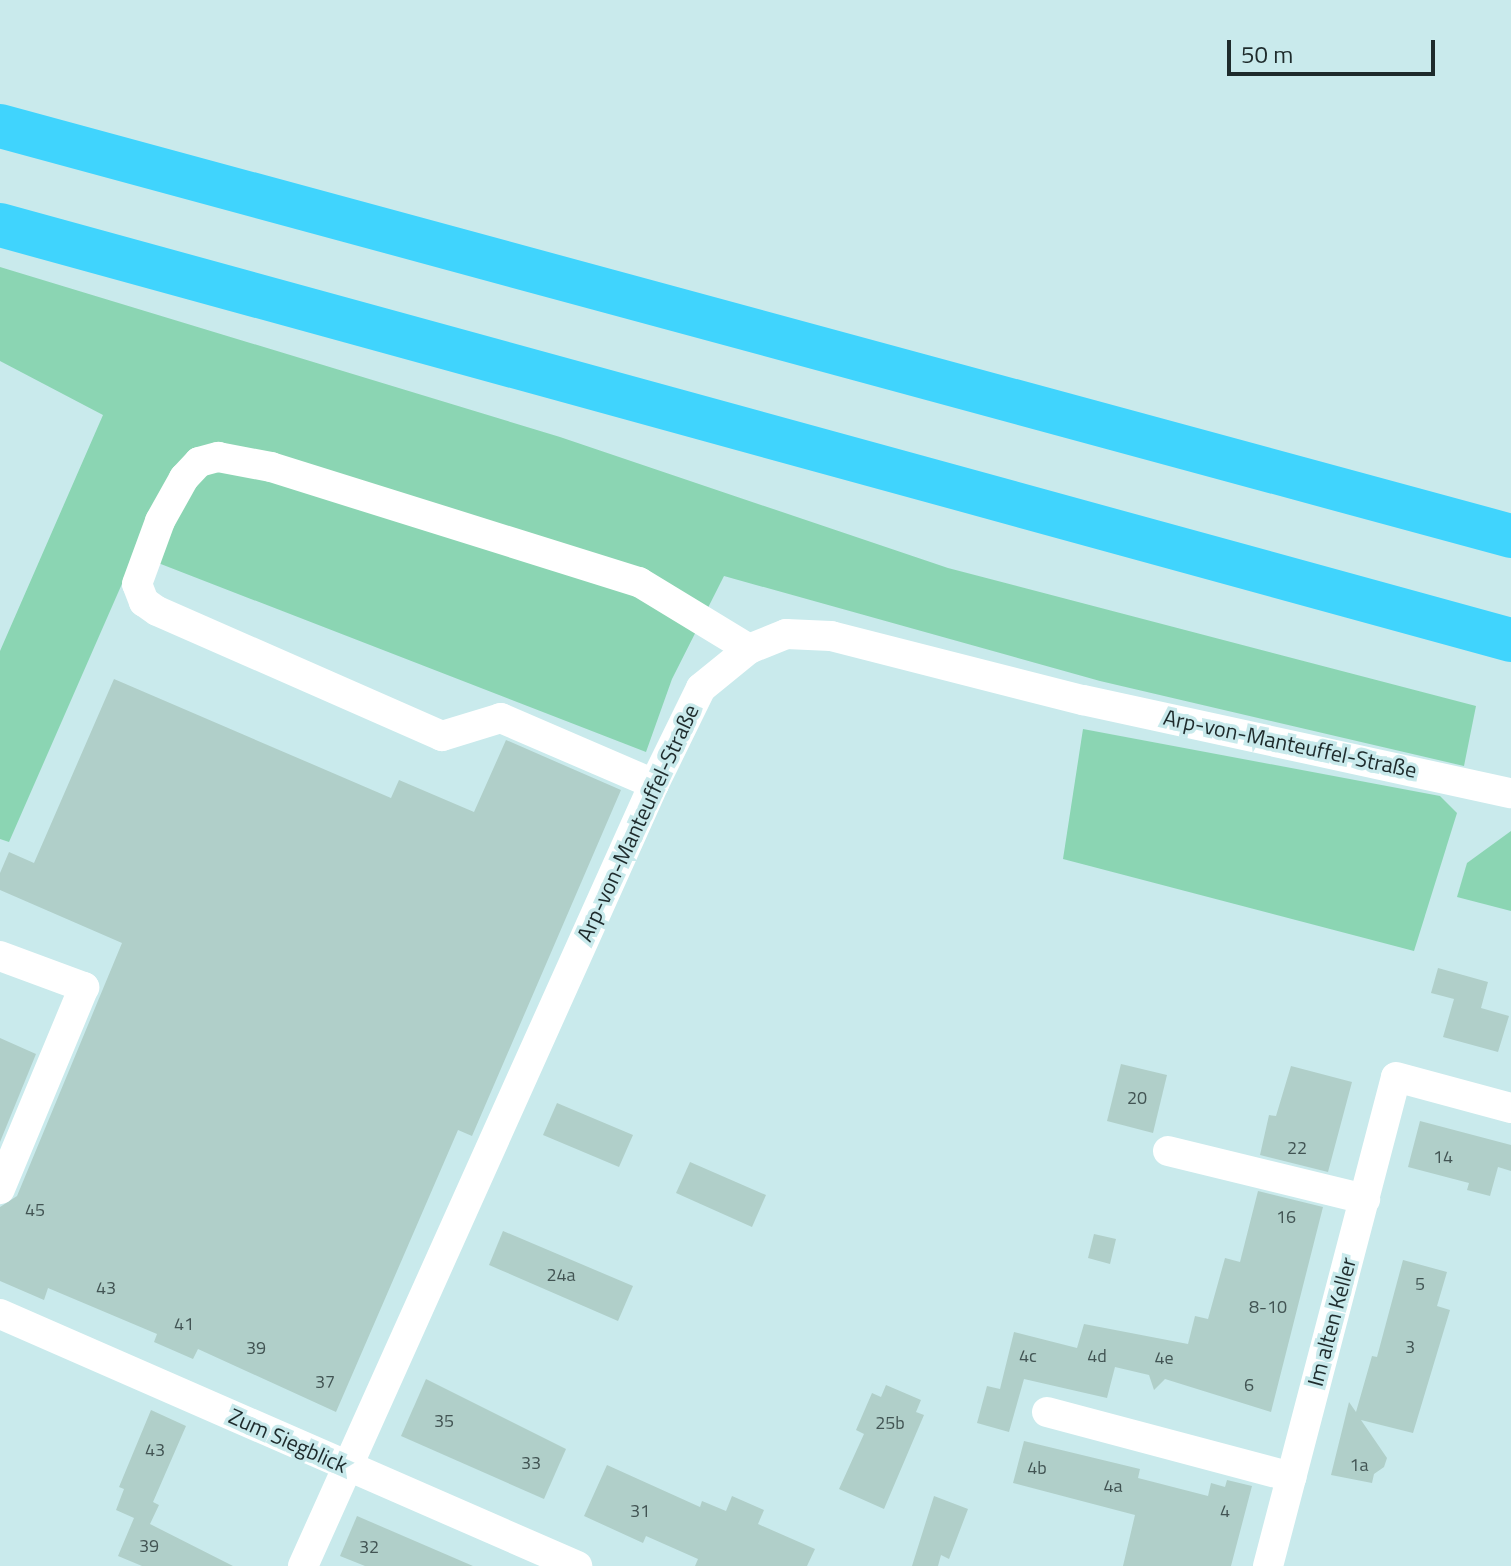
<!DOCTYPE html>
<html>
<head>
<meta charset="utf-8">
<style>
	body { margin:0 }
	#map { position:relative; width:1511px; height:1566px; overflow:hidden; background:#c9eaec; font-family:"Titillium Web",sans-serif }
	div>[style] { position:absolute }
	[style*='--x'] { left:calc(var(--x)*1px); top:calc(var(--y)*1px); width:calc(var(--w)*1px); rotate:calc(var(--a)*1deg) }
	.green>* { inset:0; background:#8bd5b3 }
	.building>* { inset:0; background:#b0cfc9 }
	.minor>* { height:30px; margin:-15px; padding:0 15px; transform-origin:15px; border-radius:15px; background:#fff }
	.highway>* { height:44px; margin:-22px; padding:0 22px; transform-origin:22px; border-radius:22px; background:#40d4fd }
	span { translate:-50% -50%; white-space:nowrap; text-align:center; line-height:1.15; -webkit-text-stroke:7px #c9eaec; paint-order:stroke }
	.number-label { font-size:18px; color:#425453 }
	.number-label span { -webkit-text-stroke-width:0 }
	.street-label { font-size:22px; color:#1e2b2c }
	.scale { position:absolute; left:1227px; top:40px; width:208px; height:36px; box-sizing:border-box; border:4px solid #1e2b2c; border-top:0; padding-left:10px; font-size:24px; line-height:28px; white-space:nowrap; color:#1e2b2c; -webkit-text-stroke:6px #c9eaec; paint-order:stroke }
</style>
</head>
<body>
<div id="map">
	<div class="green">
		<i style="clip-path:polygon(0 267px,560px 437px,948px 568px,1476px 706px,1464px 766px,1100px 681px,724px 576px,672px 679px,646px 752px,135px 554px,9px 842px,0 839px,0 651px,103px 415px,0 361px)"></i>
		<i style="clip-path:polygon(1083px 729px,1440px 796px,1457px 813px,1414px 951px,1063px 859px)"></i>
		<i style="clip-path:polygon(1511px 831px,1511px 911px,1457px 897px,1467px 863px)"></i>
	</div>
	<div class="building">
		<i style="clip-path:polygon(114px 679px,391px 798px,399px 780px,474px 812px,506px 740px,621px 790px,472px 1136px,458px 1130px,336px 1412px,198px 1349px,193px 1359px,154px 1342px,157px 1334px,48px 1288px,44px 1300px,0 1281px,0 1207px,17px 1196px,122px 943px,0 890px,0 873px,9px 852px,34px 863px)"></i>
		<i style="clip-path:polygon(1438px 968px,1488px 982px,1481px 1008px,1509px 1016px,1498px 1052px,1443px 1037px,1454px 999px,1431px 993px)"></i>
		<i style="clip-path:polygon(0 1038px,36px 1054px,0 1142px)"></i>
		<i style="clip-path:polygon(1121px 1064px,1167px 1075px,1153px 1133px,1107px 1121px)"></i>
		<i style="clip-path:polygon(1291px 1066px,1352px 1082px,1328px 1172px,1260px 1155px,1269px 1115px,1276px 1116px)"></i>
		<i style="clip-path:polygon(557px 1103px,633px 1135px,619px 1167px,543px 1135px)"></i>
		<i style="clip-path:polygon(1420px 1121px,1511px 1145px,1511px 1171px,1498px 1167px,1490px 1196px,1467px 1190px,1469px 1183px,1408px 1167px)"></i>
		<i style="clip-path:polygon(690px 1162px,766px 1195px,752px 1227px,676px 1193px)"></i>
		<i style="clip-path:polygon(1258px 1191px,1323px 1207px,1271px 1412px,1165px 1379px,1154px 1390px,1149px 1375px,1115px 1367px,1107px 1398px,1024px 1379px,1009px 1432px,977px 1423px,987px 1386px,1000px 1389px,1014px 1332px,1077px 1348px,1084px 1324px,1188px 1344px,1195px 1316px,1208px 1319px,1225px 1258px,1240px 1262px)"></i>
		<i style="clip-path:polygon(503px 1231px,633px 1286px,618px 1321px,489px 1265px)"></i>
		<i style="clip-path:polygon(1094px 1234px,1116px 1239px,1110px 1264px,1088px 1258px)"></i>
		<i style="clip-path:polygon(1403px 1260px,1447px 1272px,1437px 1306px,1450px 1310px,1413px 1433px,1361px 1420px,1387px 1458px,1384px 1467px,1374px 1474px,1372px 1483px,1331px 1475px,1349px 1402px,1356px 1412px,1372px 1356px,1377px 1357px)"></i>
		<i style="clip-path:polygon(426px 1379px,566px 1449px,544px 1499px,401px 1436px)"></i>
		<i style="clip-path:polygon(886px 1385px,921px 1400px,916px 1412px,924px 1415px,884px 1509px,839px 1489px,864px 1434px,856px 1430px,872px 1393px,881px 1397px)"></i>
		<i style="clip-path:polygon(151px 1410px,186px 1426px,153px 1502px,159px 1505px,150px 1524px,233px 1566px,142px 1566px,118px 1556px,134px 1518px,116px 1510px,124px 1489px,119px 1487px)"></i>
		<i style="clip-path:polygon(1024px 1441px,1140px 1469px,1138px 1478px,1208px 1496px,1211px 1483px,1225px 1487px,1227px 1480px,1252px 1486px,1231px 1566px,1123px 1566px,1135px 1515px,1013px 1483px)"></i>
		<i style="clip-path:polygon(607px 1465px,700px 1507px,702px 1501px,726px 1511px,732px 1496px,764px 1510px,758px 1524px,815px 1549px,807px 1566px,695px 1566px,698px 1559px,646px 1536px,643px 1543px,584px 1516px)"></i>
		<i style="clip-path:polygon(934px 1496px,968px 1509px,949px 1559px,941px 1555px,938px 1566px,912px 1566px)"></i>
		<i style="clip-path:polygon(357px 1516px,473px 1566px,365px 1566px,340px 1556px)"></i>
	</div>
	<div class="minor">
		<i style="--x:654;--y:784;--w:167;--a:-156.7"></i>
		<i style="--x:501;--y:718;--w:62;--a:163"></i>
		<i style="--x:442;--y:736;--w:311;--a:-156.3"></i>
		<i style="--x:157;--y:611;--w:16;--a:-145"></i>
		<i style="--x:144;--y:602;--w:19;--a:-111"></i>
		<i style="--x:137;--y:584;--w:67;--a:-69.9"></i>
		<i style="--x:160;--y:521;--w:49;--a:-60.8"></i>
		<i style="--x:184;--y:478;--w:22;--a:-47"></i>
		<i style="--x:199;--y:462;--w:20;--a:-15"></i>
		<i style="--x:218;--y:457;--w:54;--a:10.7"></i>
		<i style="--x:271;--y:467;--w:386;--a:17.4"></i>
		<i style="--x:639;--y:582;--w:129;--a:31.3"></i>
		<i style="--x:0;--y:956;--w:90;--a:20.3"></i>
		<i style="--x:84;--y:987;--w:219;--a:112.6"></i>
		<i style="--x:1168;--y:1151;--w:203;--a:13.7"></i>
		<i style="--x:0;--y:1314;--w:630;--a:23.59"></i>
		<i style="--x:1047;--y:1412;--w:253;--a:14.9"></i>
		<i style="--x:303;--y:1566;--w:857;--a:-65.83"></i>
		<i style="--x:654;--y:784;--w:107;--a:-63.9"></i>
		<i style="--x:701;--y:688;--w:62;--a:-39.1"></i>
		<i style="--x:749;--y:649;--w:40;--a:-22"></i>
		<i style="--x:786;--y:634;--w:45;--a:2.5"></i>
		<i style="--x:831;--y:636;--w:260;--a:14.3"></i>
		<i style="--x:1083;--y:700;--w:438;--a:12.3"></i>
		<i style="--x:1268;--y:1566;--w:505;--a:-75.33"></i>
		<i style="--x:1396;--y:1077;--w:119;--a:15.1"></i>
	</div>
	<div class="highway">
		<i style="--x:0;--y:126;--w:1566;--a:15.18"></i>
		<i style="--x:0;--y:225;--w:1567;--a:15.36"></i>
	</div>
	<div class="number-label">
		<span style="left:1137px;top:1098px">20</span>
		<span style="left:1297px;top:1148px">22</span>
		<span style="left:1443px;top:1157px">14</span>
		<span style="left:35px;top:1210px">45</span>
		<span style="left:1286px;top:1217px">16</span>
		<span style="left:561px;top:1275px">24a</span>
		<span style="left:1420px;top:1284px">5</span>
		<span style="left:106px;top:1288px">43</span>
		<span style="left:1268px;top:1307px">8-10</span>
		<span style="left:184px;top:1324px">41</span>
		<span style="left:1410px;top:1347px">3</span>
		<span style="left:256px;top:1348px">39</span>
		<span style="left:1028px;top:1356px">4c</span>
		<span style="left:1097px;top:1356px">4d</span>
		<span style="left:1164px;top:1358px">4e</span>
		<span style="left:325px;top:1382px">37</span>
		<span style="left:1249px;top:1385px">6</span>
		<span style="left:444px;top:1421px">35</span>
		<span style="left:890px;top:1423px">25b</span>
		<span style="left:155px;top:1450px">43</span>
		<span style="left:531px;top:1463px">33</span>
		<span style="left:1359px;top:1465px">1a</span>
		<span style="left:1037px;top:1468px">4b</span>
		<span style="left:1113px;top:1486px">4a</span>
		<span style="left:640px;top:1511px">31</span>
		<span style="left:1225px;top:1511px">4</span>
		<span style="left:149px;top:1546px">39</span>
		<span style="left:369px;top:1547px">32</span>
	</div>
	<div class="street-label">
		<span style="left:1290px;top:744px;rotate:12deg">Arp-von-Manteuffel-Straße</span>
		<span style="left:638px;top:823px;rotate:-65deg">Arp-von-Manteuffel-Straße</span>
		<span style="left:1332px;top:1322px;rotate:-75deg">Im alten Keller</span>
		<span style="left:288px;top:1441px;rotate:24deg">Zum Siegblick</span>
	</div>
	<div class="scale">50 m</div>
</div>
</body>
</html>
